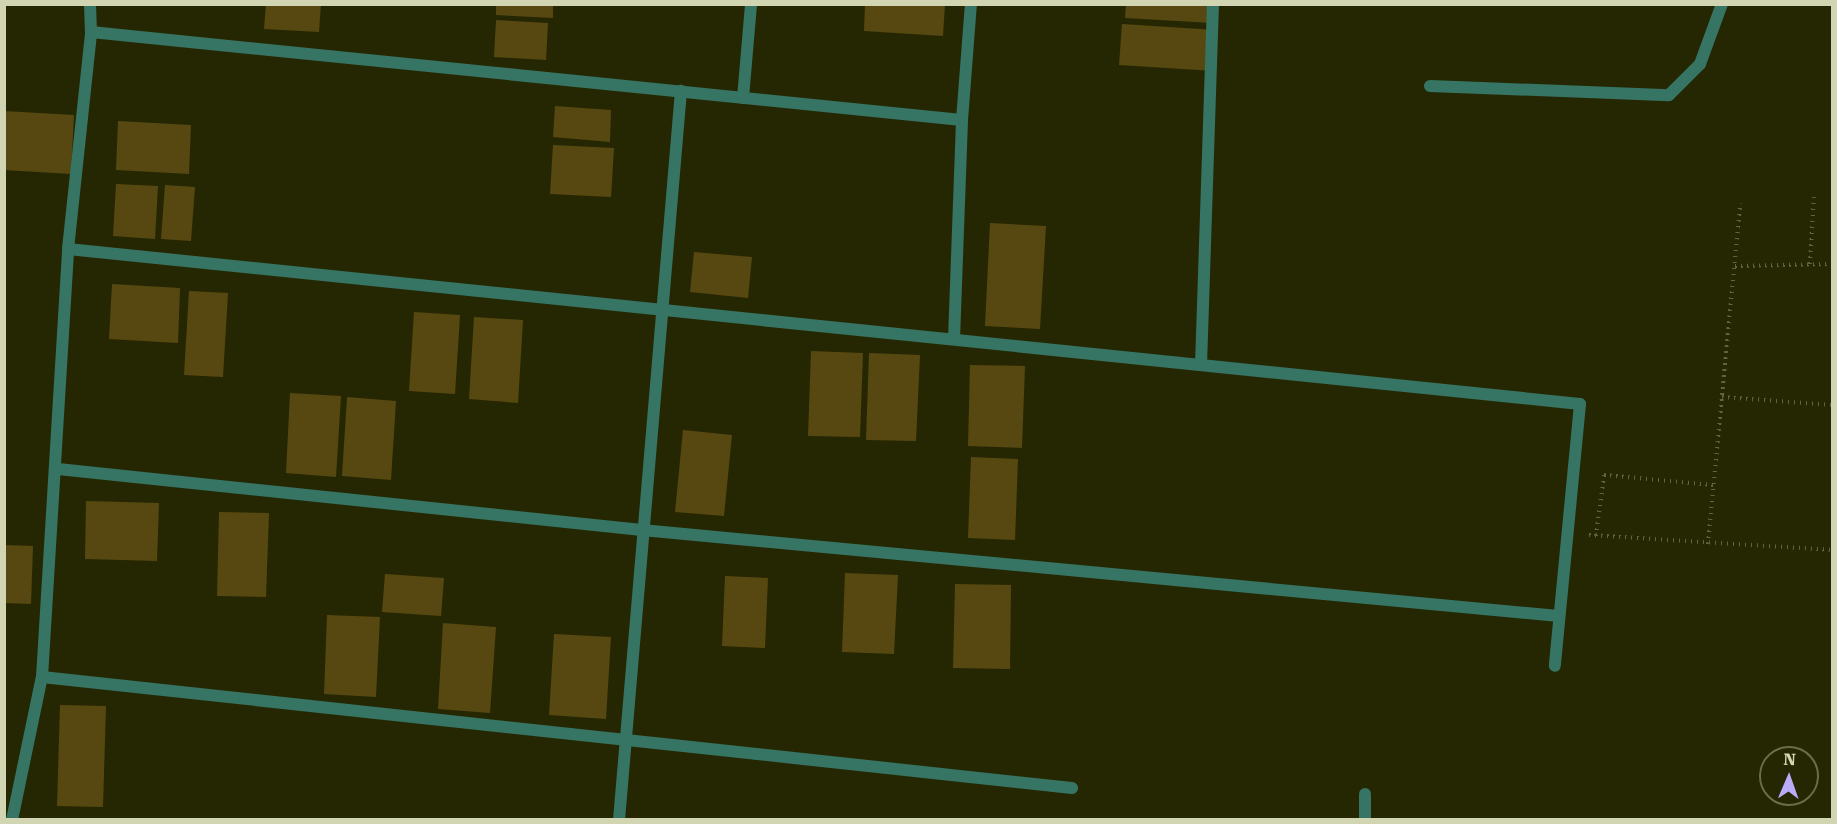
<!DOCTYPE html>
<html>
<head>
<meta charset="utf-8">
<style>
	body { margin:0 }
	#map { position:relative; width:1837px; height:824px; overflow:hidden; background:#252702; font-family:"Roboto Serif",serif }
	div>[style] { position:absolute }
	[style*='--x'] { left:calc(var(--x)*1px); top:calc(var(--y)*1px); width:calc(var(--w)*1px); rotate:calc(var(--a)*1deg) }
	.building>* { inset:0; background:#574811 }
	.path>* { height:4px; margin-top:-2px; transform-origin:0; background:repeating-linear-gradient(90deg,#626440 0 1.5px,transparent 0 6px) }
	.minor>* { height:12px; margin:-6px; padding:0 6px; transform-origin:6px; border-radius:6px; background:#367563 }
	span { translate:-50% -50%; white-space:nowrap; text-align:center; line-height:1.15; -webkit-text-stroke:5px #252702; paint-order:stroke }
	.frame { position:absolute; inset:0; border:6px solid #d1d5b2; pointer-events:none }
	.north { position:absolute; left:1759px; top:746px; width:60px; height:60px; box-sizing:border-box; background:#252702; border:2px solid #6a6d48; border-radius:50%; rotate:2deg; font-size:16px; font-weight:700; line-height:24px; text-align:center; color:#d1d5b2 }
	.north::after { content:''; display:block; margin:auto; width:21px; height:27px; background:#b9abf7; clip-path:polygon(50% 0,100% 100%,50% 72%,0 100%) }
</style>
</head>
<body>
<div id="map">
	<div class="building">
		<i style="clip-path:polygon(266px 4px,321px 4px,319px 32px,264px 29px)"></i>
		<i style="clip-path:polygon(496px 4px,553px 4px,553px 18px,496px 15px)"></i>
		<i style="clip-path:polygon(865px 4px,945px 4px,943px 36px,864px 31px)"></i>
		<i style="clip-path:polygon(1126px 4px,1212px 4px,1212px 23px,1125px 18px)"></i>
		<i style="clip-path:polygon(496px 20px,548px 23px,546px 60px,494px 57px)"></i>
		<i style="clip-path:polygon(1122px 24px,1216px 30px,1214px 71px,1119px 65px)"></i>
		<i style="clip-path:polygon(555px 106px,611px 110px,610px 142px,553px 137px)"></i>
		<i style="clip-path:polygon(4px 111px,74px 115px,71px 174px,4px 170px)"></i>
		<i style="clip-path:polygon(118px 121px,191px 125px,189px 174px,116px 170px)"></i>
		<i style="clip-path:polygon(553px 145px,614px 148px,611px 197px,550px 194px)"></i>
		<i style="clip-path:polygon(116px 184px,158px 186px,155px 239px,113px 236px)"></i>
		<i style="clip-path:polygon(165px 185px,195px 187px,191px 241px,161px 239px)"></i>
		<i style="clip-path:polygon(990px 223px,1046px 226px,1040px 329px,985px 326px)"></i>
		<i style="clip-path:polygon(694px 252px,752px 257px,748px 298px,690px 292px)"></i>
		<i style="clip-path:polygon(112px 284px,180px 288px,178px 343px,109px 339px)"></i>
		<i style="clip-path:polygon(189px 291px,228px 293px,223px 377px,184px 375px)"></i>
		<i style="clip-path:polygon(414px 312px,460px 315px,455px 394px,409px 391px)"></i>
		<i style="clip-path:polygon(474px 317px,523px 320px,518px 403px,469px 399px)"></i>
		<i style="clip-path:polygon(811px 351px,863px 353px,860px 437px,808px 436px)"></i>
		<i style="clip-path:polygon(869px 353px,920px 355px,916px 441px,866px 440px)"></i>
		<i style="clip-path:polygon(970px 365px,1025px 366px,1022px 448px,968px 446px)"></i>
		<i style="clip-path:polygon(290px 393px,341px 396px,336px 477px,286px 473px)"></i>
		<i style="clip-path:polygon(347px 397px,396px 401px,391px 480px,342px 476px)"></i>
		<i style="clip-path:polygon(683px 430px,732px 435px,724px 516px,675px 512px)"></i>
		<i style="clip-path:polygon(971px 457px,1018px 459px,1015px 540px,968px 538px)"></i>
		<i style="clip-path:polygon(86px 501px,159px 503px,157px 561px,85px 559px)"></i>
		<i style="clip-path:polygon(219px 512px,269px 513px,266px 597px,217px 596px)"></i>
		<i style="clip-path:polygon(4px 545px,33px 546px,31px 604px,4px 603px)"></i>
		<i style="clip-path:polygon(845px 573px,898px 575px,894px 654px,842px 652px)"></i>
		<i style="clip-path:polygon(385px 574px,444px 578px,441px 616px,382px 612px)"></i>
		<i style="clip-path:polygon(725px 576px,768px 578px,765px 648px,722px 646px)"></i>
		<i style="clip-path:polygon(955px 584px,1011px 585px,1010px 669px,953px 668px)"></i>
		<i style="clip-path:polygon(327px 615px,380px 617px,376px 697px,324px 694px)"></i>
		<i style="clip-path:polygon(443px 623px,496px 627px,490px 713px,438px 709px)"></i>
		<i style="clip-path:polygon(554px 634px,611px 637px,606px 719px,549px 715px)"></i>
		<i style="clip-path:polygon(60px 705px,106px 706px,103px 807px,57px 806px)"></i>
	</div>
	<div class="path">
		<i style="--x:1810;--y:264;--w:67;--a:-86.6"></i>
		<i style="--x:1735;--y:266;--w:97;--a:-1.2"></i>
		<i style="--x:1722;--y:397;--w:110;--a:4.2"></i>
		<i style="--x:1589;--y:535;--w:243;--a:3.5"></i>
		<i style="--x:1596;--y:536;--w:62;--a:-82.5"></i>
		<i style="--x:1604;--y:475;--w:110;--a:5.2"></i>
		<i style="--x:1708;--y:544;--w:342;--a:-84.6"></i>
	</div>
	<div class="minor">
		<i style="--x:90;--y:4;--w:28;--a:88"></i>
		<i style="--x:1430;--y:86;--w:239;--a:2.2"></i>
		<i style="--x:1669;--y:95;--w:44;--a:-45"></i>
		<i style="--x:1700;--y:64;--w:64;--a:-69.9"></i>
		<i style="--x:743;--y:98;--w:94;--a:-85.1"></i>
		<i style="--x:68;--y:249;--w:1520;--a:5.85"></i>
		<i style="--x:1580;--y:404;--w:263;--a:95.5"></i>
		<i style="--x:954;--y:339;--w:219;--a:-87.9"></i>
		<i style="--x:962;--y:120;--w:116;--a:-85.6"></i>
		<i style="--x:1201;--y:365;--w:361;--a:-88.1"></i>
		<i style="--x:58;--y:469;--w:587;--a:5.96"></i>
		<i style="--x:642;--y:530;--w:921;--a:5.36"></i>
		<i style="--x:42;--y:677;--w:1036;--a:6.15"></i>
		<i style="--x:1365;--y:794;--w:26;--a:90"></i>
		<i style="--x:12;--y:820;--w:146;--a:-78.2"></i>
		<i style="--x:42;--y:677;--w:429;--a:-86.5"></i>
		<i style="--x:68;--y:249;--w:218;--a:-83.9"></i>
		<i style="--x:91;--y:32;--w:875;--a:5.77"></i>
		<i style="--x:619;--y:820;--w:732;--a:-85.14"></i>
	</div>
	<div class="frame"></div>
	<div class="north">N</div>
</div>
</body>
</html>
